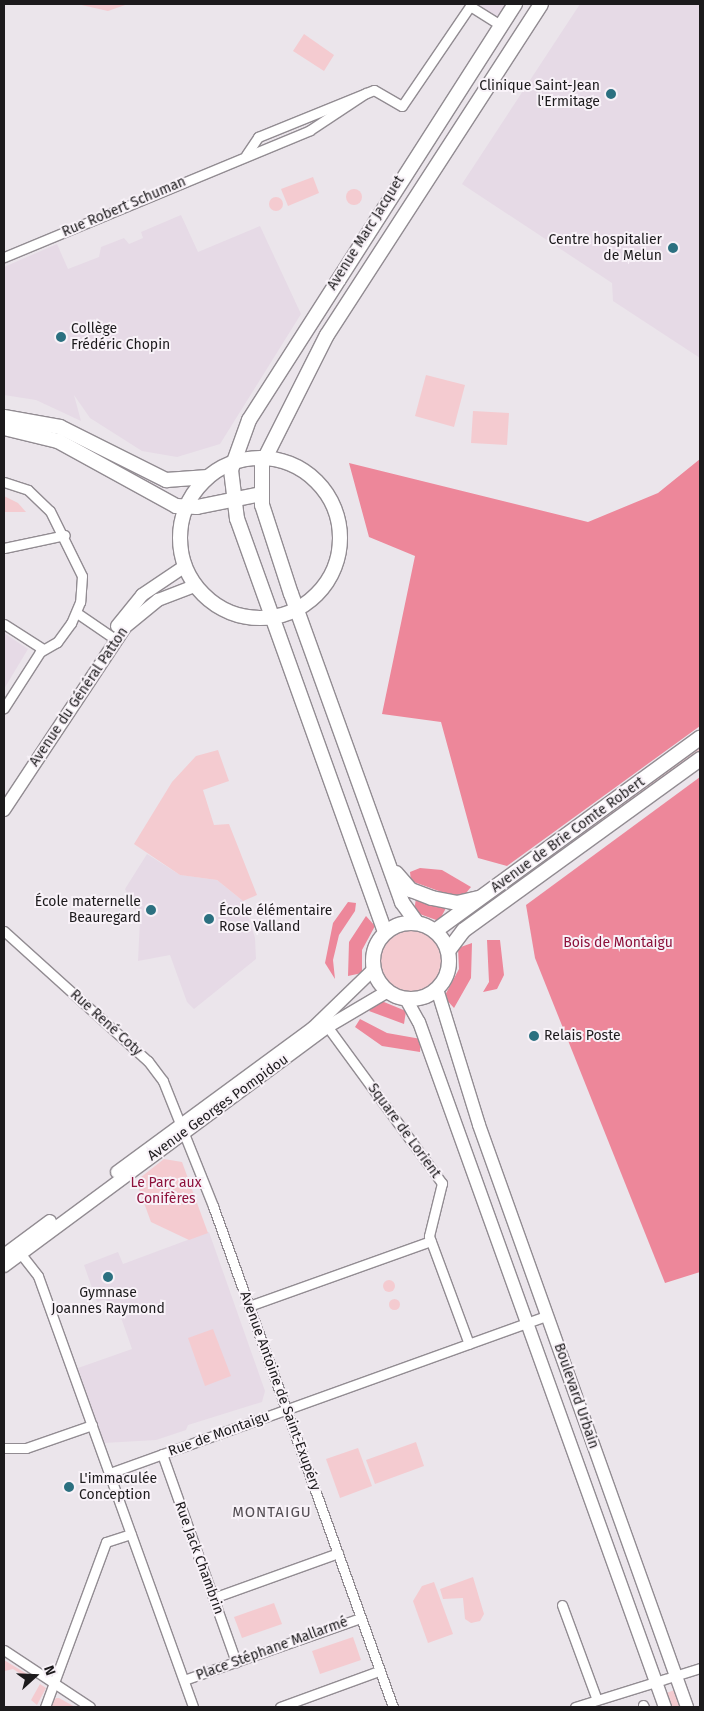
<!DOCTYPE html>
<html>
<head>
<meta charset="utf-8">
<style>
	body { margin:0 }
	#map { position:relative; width:704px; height:1711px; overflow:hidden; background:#ebe5eb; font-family:"Fira Sans",sans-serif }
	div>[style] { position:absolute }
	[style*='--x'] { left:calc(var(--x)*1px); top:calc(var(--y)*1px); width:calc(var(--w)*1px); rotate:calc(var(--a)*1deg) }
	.built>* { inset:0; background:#e6dae6 }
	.green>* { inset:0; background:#f4cbd0 }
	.round { border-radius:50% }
	.forest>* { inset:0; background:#ed879a }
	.roads { filter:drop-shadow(1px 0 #928c92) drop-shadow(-1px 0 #928c92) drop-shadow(0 1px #928c92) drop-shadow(0 -1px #928c92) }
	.minor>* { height:9px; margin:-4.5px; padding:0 4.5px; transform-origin:4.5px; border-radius:4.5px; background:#fff }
	.secondary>* { height:12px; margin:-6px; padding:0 6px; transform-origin:6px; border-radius:6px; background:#fff }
	.primary>* { height:14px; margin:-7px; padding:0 7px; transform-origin:7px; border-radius:7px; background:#fff }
	.primary>.ring { margin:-7px; padding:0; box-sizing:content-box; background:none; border:14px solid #fff; border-radius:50% }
	.dots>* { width:14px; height:14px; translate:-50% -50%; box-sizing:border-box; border:2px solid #f8f2f8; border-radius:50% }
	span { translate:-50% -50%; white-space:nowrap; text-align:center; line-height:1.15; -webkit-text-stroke:4px #f8f2f8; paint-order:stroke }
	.poi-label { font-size:14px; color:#1c1a1c }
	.right { translate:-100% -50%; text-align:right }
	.left { translate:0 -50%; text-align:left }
	.street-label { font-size:14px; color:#1c1a1c }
	.park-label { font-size:14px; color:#8d113b }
	.neighbourhood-label { font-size:15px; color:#544e54; letter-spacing:1px }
	.frame { position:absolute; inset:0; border:5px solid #1c1a1c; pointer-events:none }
	.north { position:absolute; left:10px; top:1651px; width:50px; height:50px; -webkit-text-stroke:4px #f8f2f8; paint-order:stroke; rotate:70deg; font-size:14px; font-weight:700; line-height:20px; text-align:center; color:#1c1a1c }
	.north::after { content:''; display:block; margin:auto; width:18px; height:22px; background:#1c1a1c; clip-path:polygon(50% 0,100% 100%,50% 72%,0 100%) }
</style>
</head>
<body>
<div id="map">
	<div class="built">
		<i style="clip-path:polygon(470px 4px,509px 4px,498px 22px)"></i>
		<i style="clip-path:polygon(580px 4px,700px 4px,700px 358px,613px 301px,612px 283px,462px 184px)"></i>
		<i style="clip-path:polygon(181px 215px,198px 252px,260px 226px,301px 314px,220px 444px,177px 457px,142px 451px,90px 418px,74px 395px,81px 421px,36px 400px,4px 395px,4px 267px,57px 244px,68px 269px,99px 257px,101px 247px,124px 238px,129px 244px,143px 238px,141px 232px)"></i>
		<i style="clip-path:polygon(4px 633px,28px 649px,4px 689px)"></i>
		<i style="clip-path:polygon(147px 854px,180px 875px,217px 880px,243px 901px,255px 938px,256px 959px,194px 1009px,187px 1002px,170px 955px,138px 961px,140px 919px,125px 889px)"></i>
		<i style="clip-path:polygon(209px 1232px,265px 1391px,262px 1402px,188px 1425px,186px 1430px,156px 1440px,104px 1443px,78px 1368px,132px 1349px,118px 1309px,110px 1311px,106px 1299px,97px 1302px,84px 1265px,118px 1252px,123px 1264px)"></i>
	</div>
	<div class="green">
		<i style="clip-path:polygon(77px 4px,128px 4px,108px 11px)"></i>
		<i style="clip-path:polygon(304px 34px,334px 55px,324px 71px,293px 51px)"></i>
		<i style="clip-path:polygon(313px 177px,319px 193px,288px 206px,281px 189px)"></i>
		<i class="round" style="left:346px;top:189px;width:16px;height:16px"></i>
		<i class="round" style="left:269px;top:197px;width:14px;height:14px"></i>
		<i style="clip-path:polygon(426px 375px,465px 385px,454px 427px,415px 416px)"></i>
		<i style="clip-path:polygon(473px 411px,509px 413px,507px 445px,471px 443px)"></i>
		<i style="clip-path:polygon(4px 496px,18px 503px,26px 512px,4px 512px)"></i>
		<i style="clip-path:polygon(700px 742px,700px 752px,464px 926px,459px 920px)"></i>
		<i style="clip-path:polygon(218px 750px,229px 781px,203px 790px,214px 825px,229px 824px,257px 895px,243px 901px,217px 880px,180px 875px,134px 844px,172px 782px,196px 756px)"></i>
		<i class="round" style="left:378px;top:929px;width:64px;height:64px"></i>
		<i style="clip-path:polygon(164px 1159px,182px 1162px,208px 1233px,189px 1240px,151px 1222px,136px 1181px)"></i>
		<i class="round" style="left:383px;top:1280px;width:12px;height:12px"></i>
		<i class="round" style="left:388.5px;top:1298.5px;width:11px;height:11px"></i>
		<i style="clip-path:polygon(213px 1329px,231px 1376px,205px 1386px,188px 1338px)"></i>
		<i style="clip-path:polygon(416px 1442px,424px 1466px,375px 1484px,366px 1460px)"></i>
		<i style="clip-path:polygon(358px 1448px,372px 1486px,340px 1498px,326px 1459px)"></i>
		<i style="clip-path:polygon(473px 1577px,484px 1614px,480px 1621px,471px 1623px,465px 1619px,463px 1598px,443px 1599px,440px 1589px)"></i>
		<i style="clip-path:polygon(434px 1582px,453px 1634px,428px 1643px,413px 1601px,422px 1586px)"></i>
		<i style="clip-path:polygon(274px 1603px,282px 1624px,242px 1638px,234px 1617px)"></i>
		<i style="clip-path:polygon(353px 1637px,361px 1660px,320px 1674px,312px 1651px)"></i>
		<i style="clip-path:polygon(4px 1660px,27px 1674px,25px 1677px,13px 1669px,5px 1671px)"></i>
		<i style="clip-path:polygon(40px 1684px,46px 1688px,37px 1705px,31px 1700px)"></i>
		<i style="clip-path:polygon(675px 1690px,681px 1707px,671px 1707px,666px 1693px)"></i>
		<i style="clip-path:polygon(56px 1698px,59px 1698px,75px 1707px,48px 1707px)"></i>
	</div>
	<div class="forest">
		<i style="clip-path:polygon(700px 459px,700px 726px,507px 866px,478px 858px,441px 722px,382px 714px,415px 556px,369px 537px,349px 463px,588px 522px,658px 493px)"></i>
		<i style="clip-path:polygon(700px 777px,700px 1272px,665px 1283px,535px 958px,526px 905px)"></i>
		<i style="clip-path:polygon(420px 868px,442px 870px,471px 887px,461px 899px,411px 881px,410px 872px)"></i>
		<i style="clip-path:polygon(416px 898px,446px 908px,439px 921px,414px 912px)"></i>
		<i style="clip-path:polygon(348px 902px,356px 903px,355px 911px,339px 935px,333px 960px,335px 979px,325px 963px,333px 923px)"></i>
		<i style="clip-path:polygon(366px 916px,375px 926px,362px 950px,362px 973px,348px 976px,349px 942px)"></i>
		<i style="clip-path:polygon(487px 940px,500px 940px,504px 975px,497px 989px,483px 992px,489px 982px)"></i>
		<i style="clip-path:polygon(472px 943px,471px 978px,454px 1008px,444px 997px,459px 969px,458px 948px)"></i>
		<i style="clip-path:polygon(379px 1000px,406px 1011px,404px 1024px,369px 1011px)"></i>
		<i style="clip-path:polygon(360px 1019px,387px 1033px,421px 1039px,420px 1052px,382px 1046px,355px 1027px)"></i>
	</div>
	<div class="roads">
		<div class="minor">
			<i style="--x:246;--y:155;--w:22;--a:-56"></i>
			<i style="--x:258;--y:137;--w:125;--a:-22.1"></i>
			<i style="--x:374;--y:90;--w:32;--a:30"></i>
			<i style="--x:402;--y:106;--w:121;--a:-55.8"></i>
			<i style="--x:470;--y:6;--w:36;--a:32"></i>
			<i style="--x:4;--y:257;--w:331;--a:-22.5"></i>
			<i style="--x:310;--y:130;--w:67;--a:-33.5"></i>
			<i style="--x:4;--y:482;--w:25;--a:18"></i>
			<i style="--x:28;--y:490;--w:30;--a:44"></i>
			<i style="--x:50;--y:511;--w:72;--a:63.8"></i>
			<i style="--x:82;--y:576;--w:26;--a:94"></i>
			<i style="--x:80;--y:602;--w:23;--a:113"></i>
			<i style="--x:71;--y:623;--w:24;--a:126"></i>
			<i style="--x:57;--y:642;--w:20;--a:150"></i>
			<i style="--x:40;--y:652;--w:67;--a:122.7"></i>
			<i style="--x:4;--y:548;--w:62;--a:-12"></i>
			<i style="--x:77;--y:613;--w:46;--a:34.4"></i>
			<i style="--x:4;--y:624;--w:46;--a:32.7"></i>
			<i style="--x:4;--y:931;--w:194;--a:42.1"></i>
			<i style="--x:148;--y:1061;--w:25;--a:53"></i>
			<i style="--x:163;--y:1081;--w:135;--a:68.2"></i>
			<i style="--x:213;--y:1206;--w:532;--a:70.24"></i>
			<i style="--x:324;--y:1022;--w:200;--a:53.8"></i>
			<i style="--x:442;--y:1183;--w:55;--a:103.8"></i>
			<i style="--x:429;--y:1236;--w:115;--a:69.7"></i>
			<i style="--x:17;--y:1249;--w:34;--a:52"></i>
			<i style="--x:38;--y:1276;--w:458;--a:70.2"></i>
			<i style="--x:249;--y:1306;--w:193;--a:-19.7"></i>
			<i style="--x:4;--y:1448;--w:22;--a:0"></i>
			<i style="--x:26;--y:1448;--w:70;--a:-19.2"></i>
			<i style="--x:162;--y:1454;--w:221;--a:70.4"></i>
			<i style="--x:110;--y:1473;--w:464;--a:-19.8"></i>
			<i style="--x:213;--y:1598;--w:133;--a:-19.8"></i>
			<i style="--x:562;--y:1605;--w:101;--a:69.8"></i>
			<i style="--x:4;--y:1650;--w:103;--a:33.5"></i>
			<i style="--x:184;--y:1680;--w:187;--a:-19.4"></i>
			<i style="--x:643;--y:1705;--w:2;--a:63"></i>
			<i style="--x:45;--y:1707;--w:176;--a:-69.7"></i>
			<i style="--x:106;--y:1542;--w:26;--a:-18"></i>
			<i style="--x:280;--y:1707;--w:105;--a:-20"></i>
			<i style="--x:575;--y:1707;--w:131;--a:-17.3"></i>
		</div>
		<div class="secondary">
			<i style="--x:117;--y:626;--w:40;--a:-51"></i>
			<i style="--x:142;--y:595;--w:52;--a:-34"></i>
			<i style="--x:4;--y:810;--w:219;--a:-56.5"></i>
			<i style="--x:125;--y:627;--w:43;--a:-39.3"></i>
			<i style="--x:158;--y:600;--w:40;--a:-21"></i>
			<i style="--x:437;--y:989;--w:142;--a:72.8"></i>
			<i style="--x:479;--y:1125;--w:618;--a:70.33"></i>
			<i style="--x:406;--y:999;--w:26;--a:61"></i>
			<i style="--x:419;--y:1022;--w:728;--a:70.25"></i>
			<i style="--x:117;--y:1172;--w:242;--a:-36.3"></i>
			<i style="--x:312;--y:1029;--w:86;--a:-44.1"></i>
			<i style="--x:4;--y:1255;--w:57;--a:-36.5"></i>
			<i style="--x:4;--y:1266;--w:402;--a:-36.5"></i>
			<i style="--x:327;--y:1027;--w:71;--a:-30.5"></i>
		</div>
		<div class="primary">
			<i style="--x:4;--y:417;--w:57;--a:10.1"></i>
			<i style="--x:60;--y:427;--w:119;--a:26.6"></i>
			<i style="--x:166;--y:480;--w:42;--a:-4.1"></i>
			<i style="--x:4;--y:428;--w:56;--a:13.5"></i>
			<i style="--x:58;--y:441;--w:135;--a:28.8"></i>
			<i style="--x:176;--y:506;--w:21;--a:3"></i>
			<i style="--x:197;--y:507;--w:65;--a:-11.5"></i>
			<i class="ring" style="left:180px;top:458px;width:146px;height:146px"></i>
			<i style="--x:396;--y:873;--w:23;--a:49"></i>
			<i style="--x:411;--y:890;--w:22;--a:21"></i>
			<i style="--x:432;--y:898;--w:25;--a:11"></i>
			<i style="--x:457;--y:903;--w:23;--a:-13"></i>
			<i class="ring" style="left:373px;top:923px;width:62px;height:62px"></i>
			<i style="--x:417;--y:923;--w:26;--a:-126"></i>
			<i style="--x:402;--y:902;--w:327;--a:-109.8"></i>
			<i style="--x:291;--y:594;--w:94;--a:-108"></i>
			<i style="--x:262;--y:505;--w:41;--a:-90"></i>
			<i style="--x:262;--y:464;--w:144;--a:-63.3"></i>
			<i style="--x:327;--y:335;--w:394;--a:-57.1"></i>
			<i style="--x:435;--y:931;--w:328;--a:-36.1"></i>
			<i style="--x:385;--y:932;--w:439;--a:-109.7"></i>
			<i style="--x:237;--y:519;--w:49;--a:-97"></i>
			<i style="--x:231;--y:470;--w:53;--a:-70.2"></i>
			<i style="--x:249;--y:420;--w:494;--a:-57.4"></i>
			<i style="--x:448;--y:951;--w:26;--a:-53"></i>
			<i style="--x:464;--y:930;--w:291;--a:-35.9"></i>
		</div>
	</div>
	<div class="dots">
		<i style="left:611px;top:94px;background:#2b7080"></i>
		<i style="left:673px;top:248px;background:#2b7080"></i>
		<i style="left:61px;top:337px;background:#2b7080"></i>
		<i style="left:151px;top:910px;background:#2b7080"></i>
		<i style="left:209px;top:919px;background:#2b7080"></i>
		<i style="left:534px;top:1036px;background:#2b7080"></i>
		<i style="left:108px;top:1277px;background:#2b7080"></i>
		<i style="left:69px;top:1487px;background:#2b7080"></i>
	</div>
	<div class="poi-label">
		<span class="right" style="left:600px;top:94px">Clinique Saint-Jean<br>l'Ermitage</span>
		<span class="right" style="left:662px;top:248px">Centre hospitalier<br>de Melun</span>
		<span class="left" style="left:71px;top:337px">Collège<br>Frédéric Chopin</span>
		<span class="right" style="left:141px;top:910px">École maternelle<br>Beauregard</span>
		<span class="left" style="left:219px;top:919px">École élémentaire<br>Rose Valland</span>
		<span class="left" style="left:544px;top:1036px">Relais Poste</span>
		<span style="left:108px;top:1301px">Gymnase<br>Joannes Raymond</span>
		<span class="left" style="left:79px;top:1487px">L'immaculée<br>Conception</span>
	</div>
	<div class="street-label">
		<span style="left:124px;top:207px;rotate:-23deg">Rue Robert Schuman</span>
		<span style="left:366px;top:233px;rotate:-58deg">Avenue Marc Jacquet</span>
		<span style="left:79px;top:697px;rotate:-56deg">Avenue du Général Patton</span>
		<span style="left:568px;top:835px;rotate:-36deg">Avenue de Brie Comte Robert</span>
		<span style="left:106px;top:1023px;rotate:42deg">Rue René Coty</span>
		<span style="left:218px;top:1108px;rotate:-36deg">Avenue Georges Pompidou</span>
		<span style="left:404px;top:1131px;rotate:54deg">Square de Lorient</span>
		<span style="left:280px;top:1391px;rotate:70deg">Avenue Antoine de Saint-Exupéry</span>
		<span style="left:576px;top:1396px;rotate:71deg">Boulevard Urbain</span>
		<span style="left:219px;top:1434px;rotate:-20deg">Rue de Montaigu</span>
		<span style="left:199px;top:1558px;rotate:70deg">Rue Jack Chambrin</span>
		<span style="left:272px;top:1649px;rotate:-20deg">Place Stéphane Mallarmé</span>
	</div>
	<div class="park-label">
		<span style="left:618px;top:943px">Bois de Montaigu</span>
		<span style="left:166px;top:1191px">Le Parc aux<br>Conifères</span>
	</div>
	<div class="neighbourhood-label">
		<span style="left:272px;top:1513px">MONTAIGU</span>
	</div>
	<div class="frame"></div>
	<div class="north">N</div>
</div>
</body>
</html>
